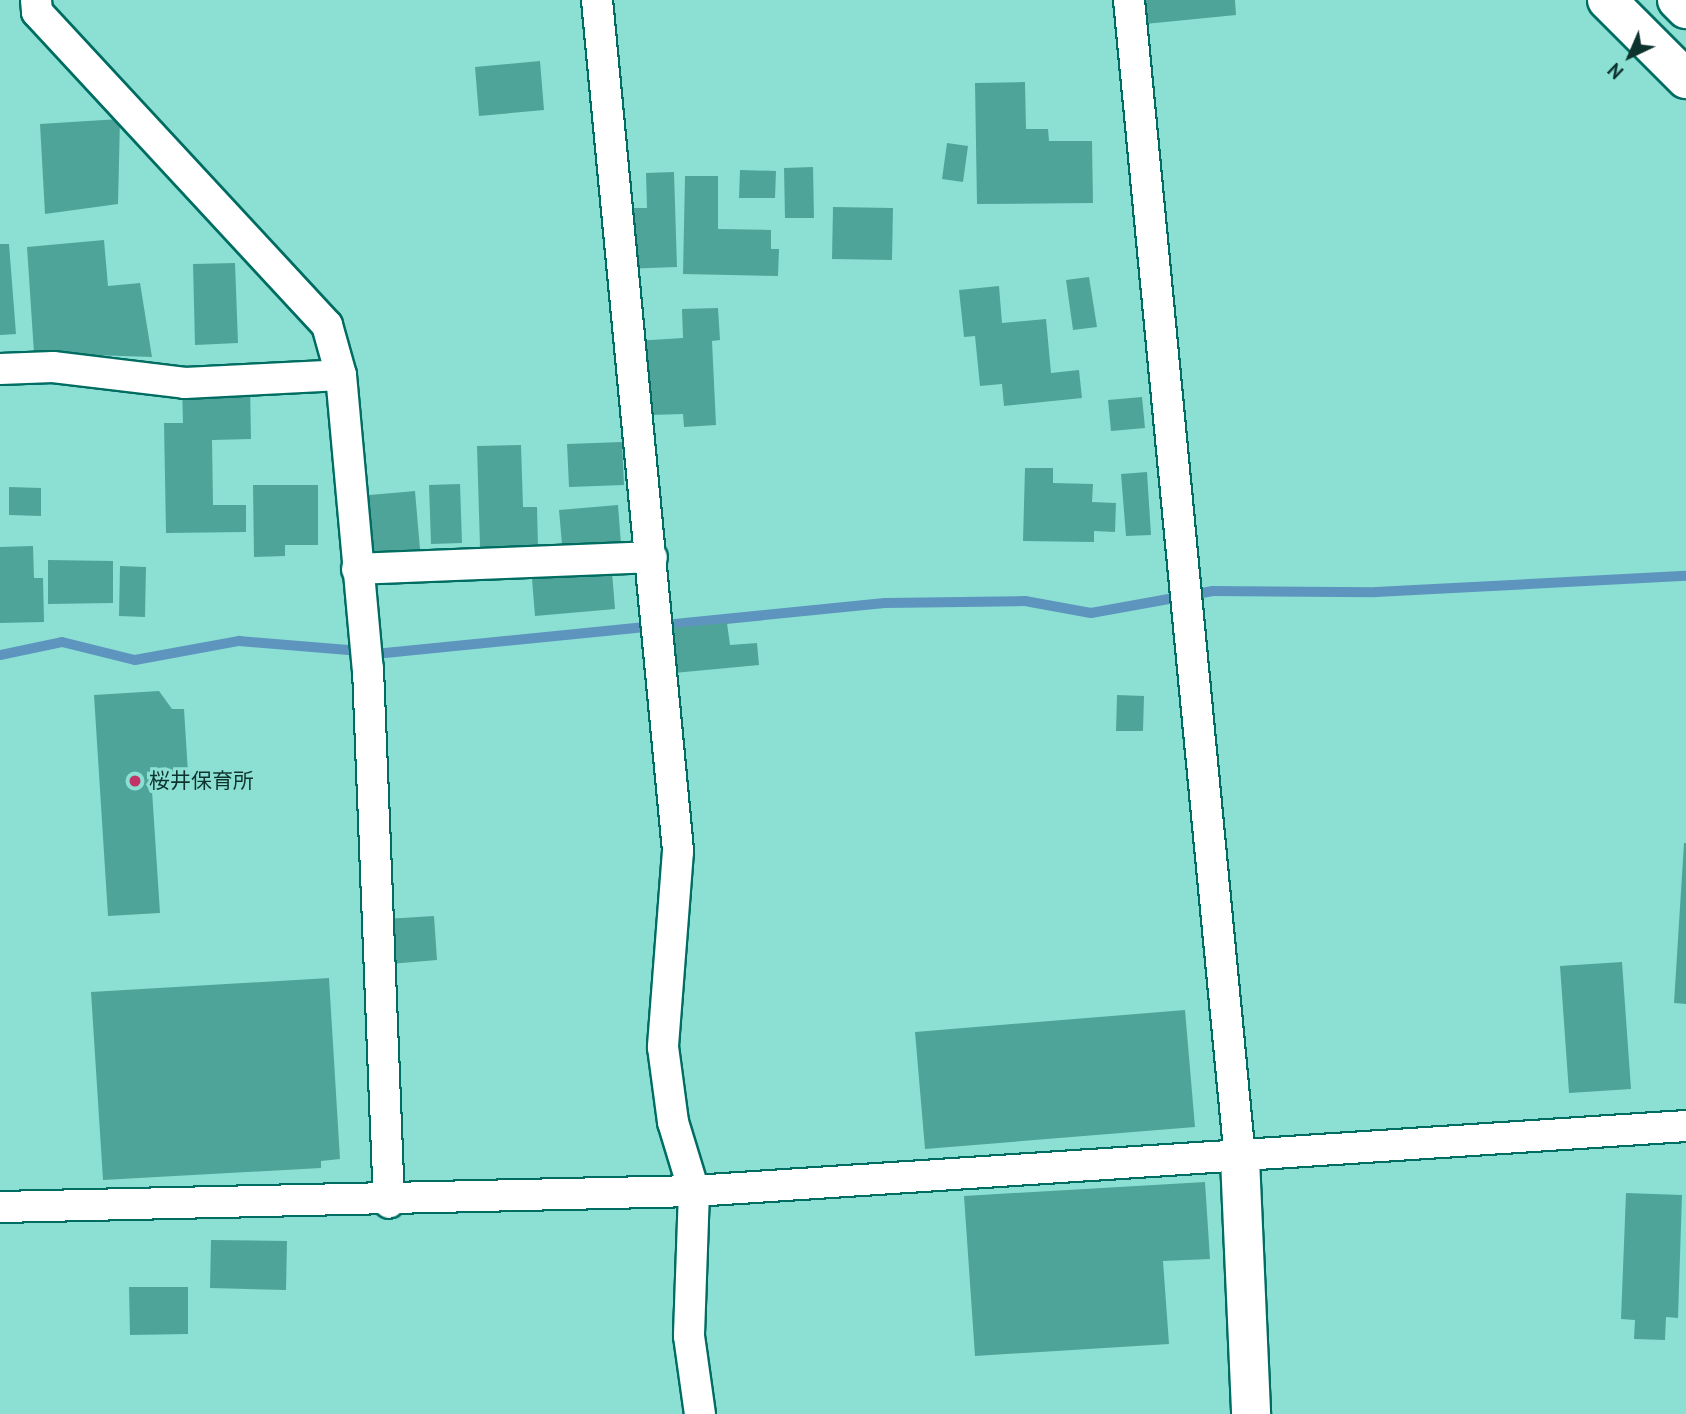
<!DOCTYPE html>
<html>
<head>
<meta charset="utf-8">
<style>
	body { margin:0 }
	#map { position:relative; width:1686px; height:1414px; overflow:hidden; background:#8be0d3; font-family:"PT Sans","Noto Sans JP",sans-serif }
	div>[style] { position:absolute }
	[style*='--x'] { left:calc(var(--x)*1px); top:calc(var(--y)*1px); width:calc(var(--w)*1px); rotate:calc(var(--a)*1deg) }
	.stream>* { height:10px; margin:-5px; padding:0 5px; transform-origin:5px; border-radius:5px; background:#5e95bf }
	.building>* { inset:0; background:#4ea498 }
	.roads { filter:drop-shadow(2px 0 #006d62) drop-shadow(-2px 0 #006d62) drop-shadow(0 2px #006d62) drop-shadow(0 -2px #006d62) }
	.street>* { height:30px; margin:-15px; padding:0 15px; transform-origin:15px; border-radius:15px; background:#fff }
	.secondary>* { height:38px; margin:-19px; padding:0 19px; transform-origin:19px; border-radius:19px; background:#fff }
	.highway>* { height:38px; margin:-19px; padding:0 19px; transform-origin:19px; border-radius:19px; background:#fff }
	.dots>* { width:19px; height:19px; translate:-50% -50%; box-sizing:border-box; border:4px solid #8be0d3; border-radius:50% }
	span { translate:-50% -50%; white-space:nowrap; text-align:center; line-height:1.15; -webkit-text-stroke:6px #8be0d3; paint-order:stroke }
	.poi-label { font-size:21px; color:#0e332e }
	.left { translate:0 -50%; text-align:left }
	.north { position:absolute; left:1595px; top:21px; width:70px; height:70px; -webkit-text-stroke:5px #8be0d3; paint-order:stroke; rotate:224deg; font-size:19px; font-weight:700; line-height:28px; text-align:center; color:#0e332e }
	.north::after { content:''; display:block; margin:auto; width:24px; height:32px; background:#0e332e; clip-path:polygon(50% 0,100% 100%,50% 72%,0 100%) }
</style>
</head>
<body>
<div id="map">
	<div class="stream">
		<i style="--x:0;--y:655;--w:63;--a:-11.8"></i>
		<i style="--x:62;--y:642;--w:75;--a:13.9"></i>
		<i style="--x:135;--y:660;--w:106;--a:-10.4"></i>
		<i style="--x:239;--y:641;--w:146;--a:4.7"></i>
		<i style="--x:385;--y:653;--w:502;--a:-5.71"></i>
		<i style="--x:885;--y:603;--w:140;--a:-0.8"></i>
		<i style="--x:1025;--y:601;--w:67;--a:10.3"></i>
		<i style="--x:1091;--y:613;--w:124;--a:-10.2"></i>
		<i style="--x:1213;--y:591;--w:163;--a:0.4"></i>
		<i style="--x:1376;--y:592;--w:310;--a:-3"></i>
	</div>
	<div class="building">
		<i style="clip-path:polygon(1143px 0,1235px 0,1236px 15px,1145px 24px)"></i>
		<i style="clip-path:polygon(540px 61px,544px 110px,479px 116px,475px 67px)"></i>
		<i style="clip-path:polygon(1025px 82px,1026px 129px,1048px 129px,1049px 141px,1092px 141px,1093px 203px,977px 204px,975px 83px)"></i>
		<i style="clip-path:polygon(120px 119px,118px 204px,45px 214px,40px 124px)"></i>
		<i style="clip-path:polygon(947px 143px,968px 146px,963px 182px,942px 179px)"></i>
		<i style="clip-path:polygon(813px 167px,814px 218px,785px 218px,784px 168px)"></i>
		<i style="clip-path:polygon(740px 170px,776px 171px,775px 198px,739px 198px)"></i>
		<i style="clip-path:polygon(674px 172px,677px 267px,622px 269px,620px 208px,647px 208px,646px 173px)"></i>
		<i style="clip-path:polygon(685px 176px,718px 176px,718px 229px,771px 230px,771px 249px,779px 249px,778px 276px,683px 274px)"></i>
		<i style="clip-path:polygon(833px 207px,893px 208px,892px 260px,832px 259px)"></i>
		<i style="clip-path:polygon(104px 240px,108px 286px,140px 283px,152px 357px,34px 353px,27px 247px)"></i>
		<i style="clip-path:polygon(0 244px,9px 244px,16px 334px,0 335px)"></i>
		<i style="clip-path:polygon(235px 263px,238px 343px,195px 345px,193px 264px)"></i>
		<i style="clip-path:polygon(1089px 277px,1097px 327px,1073px 330px,1066px 280px)"></i>
		<i style="clip-path:polygon(999px 286px,1002px 323px,1046px 319px,1051px 373px,1079px 370px,1082px 398px,1004px 406px,1002px 384px,980px 386px,975px 336px,964px 337px,959px 290px)"></i>
		<i style="clip-path:polygon(718px 308px,720px 340px,712px 341px,716px 425px,684px 427px,683px 414px,651px 415px,650px 396px,639px 396px,635px 341px,683px 338px,682px 309px)"></i>
		<i style="clip-path:polygon(250px 384px,251px 439px,212px 440px,213px 505px,246px 505px,246px 532px,166px 533px,164px 423px,183px 423px,182px 385px)"></i>
		<i style="clip-path:polygon(1142px 397px,1145px 428px,1111px 431px,1108px 400px)"></i>
		<i style="clip-path:polygon(622px 442px,624px 485px,569px 487px,567px 444px)"></i>
		<i style="clip-path:polygon(521px 445px,523px 507px,537px 507px,538px 546px,480px 547px,477px 446px)"></i>
		<i style="clip-path:polygon(1025px 468px,1053px 468px,1053px 483px,1093px 484px,1092px 502px,1116px 503px,1115px 532px,1094px 531px,1094px 542px,1023px 541px)"></i>
		<i style="clip-path:polygon(1147px 472px,1151px 535px,1126px 536px,1121px 474px)"></i>
		<i style="clip-path:polygon(460px 484px,462px 543px,431px 544px,429px 485px)"></i>
		<i style="clip-path:polygon(253px 485px,318px 485px,318px 545px,285px 545px,285px 556px,254px 557px)"></i>
		<i style="clip-path:polygon(9px 487px,41px 488px,41px 516px,9px 515px)"></i>
		<i style="clip-path:polygon(415px 491px,420px 549px,362px 553px,358px 496px)"></i>
		<i style="clip-path:polygon(618px 505px,621px 544px,563px 556px,559px 510px)"></i>
		<i style="clip-path:polygon(33px 546px,34px 578px,43px 578px,44px 622px,0 623px,0 547px)"></i>
		<i style="clip-path:polygon(48px 560px,113px 561px,113px 603px,48px 604px)"></i>
		<i style="clip-path:polygon(120px 566px,146px 567px,145px 617px,119px 616px)"></i>
		<i style="clip-path:polygon(612px 572px,615px 609px,535px 616px,532px 579px)"></i>
		<i style="clip-path:polygon(727px 623px,730px 645px,757px 643px,759px 665px,674px 673px,670px 628px)"></i>
		<i style="clip-path:polygon(159px 691px,172px 709px,184px 709px,188px 773px,151px 775px,160px 913px,108px 916px,94px 695px)"></i>
		<i style="clip-path:polygon(1117px 695px,1144px 696px,1143px 731px,1116px 731px)"></i>
		<i style="clip-path:polygon(1684px 843px,1686px 843px,1686px 1004px,1674px 1003px)"></i>
		<i style="clip-path:polygon(434px 916px,437px 960px,390px 964px,386px 919px)"></i>
		<i style="clip-path:polygon(1622px 962px,1631px 1089px,1569px 1093px,1560px 966px)"></i>
		<i style="clip-path:polygon(329px 978px,340px 1159px,321px 1161px,321px 1168px,103px 1180px,91px 992px)"></i>
		<i style="clip-path:polygon(1185px 1010px,1195px 1127px,925px 1149px,915px 1032px)"></i>
		<i style="clip-path:polygon(1205px 1182px,1210px 1259px,1163px 1261px,1169px 1344px,975px 1356px,964px 1196px)"></i>
		<i style="clip-path:polygon(1626px 1193px,1682px 1195px,1678px 1318px,1666px 1317px,1665px 1340px,1634px 1339px,1635px 1320px,1621px 1319px)"></i>
		<i style="clip-path:polygon(211px 1240px,287px 1241px,286px 1290px,210px 1288px)"></i>
		<i style="clip-path:polygon(129px 1287px,188px 1287px,188px 1334px,130px 1335px)"></i>
	</div>
	<div class="roads">
		<div class="street">
			<i style="--x:36;--y:0;--w:12;--a:85"></i>
			<i style="--x:37;--y:12;--w:427;--a:47.2"></i>
			<i style="--x:327;--y:325;--w:52;--a:74.4"></i>
			<i style="--x:341;--y:375;--w:295;--a:84.8"></i>
			<i style="--x:368;--y:669;--w:534;--a:87.75"></i>
			<i style="--x:597;--y:0;--w:855;--a:84.56"></i>
			<i style="--x:678;--y:851;--w:197;--a:94.4"></i>
			<i style="--x:663;--y:1047;--w:76;--a:82.4"></i>
			<i style="--x:673;--y:1122;--w:72;--a:73.1"></i>
			<i style="--x:694;--y:1191;--w:145;--a:92"></i>
			<i style="--x:689;--y:1336;--w:79;--a:82"></i>
			<i style="--x:1129;--y:0;--w:1164;--a:84.53"></i>
			<i style="--x:0;--y:369;--w:53;--a:-2.2"></i>
			<i style="--x:53;--y:367;--w:133;--a:6.9"></i>
			<i style="--x:185;--y:383;--w:156;--a:-2.9"></i>
			<i style="--x:357;--y:569;--w:295;--a:-2.3"></i>
			<i style="--x:0;--y:1207;--w:694;--a:-1.32"></i>
			<i style="--x:694;--y:1191;--w:994;--a:-3.75"></i>
		</div>
		<div class="secondary">
			<i style="--x:1240;--y:1159;--w:255;--a:87.5"></i>
		</div>
		<div class="highway">
			<i style="--x:1607;--y:0;--w:112;--a:45"></i>
			<i style="--x:1677;--y:0;--w:13;--a:45"></i>
		</div>
	</div>
	<div class="dots">
		<i style="left:135px;top:781px;background:#c03468"></i>
	</div>
	<div class="poi-label">
		<span class="left" style="left:149px;top:781px">桜井保育所</span>
	</div>
	<div class="north">N</div>
</div>
</body>
</html>
